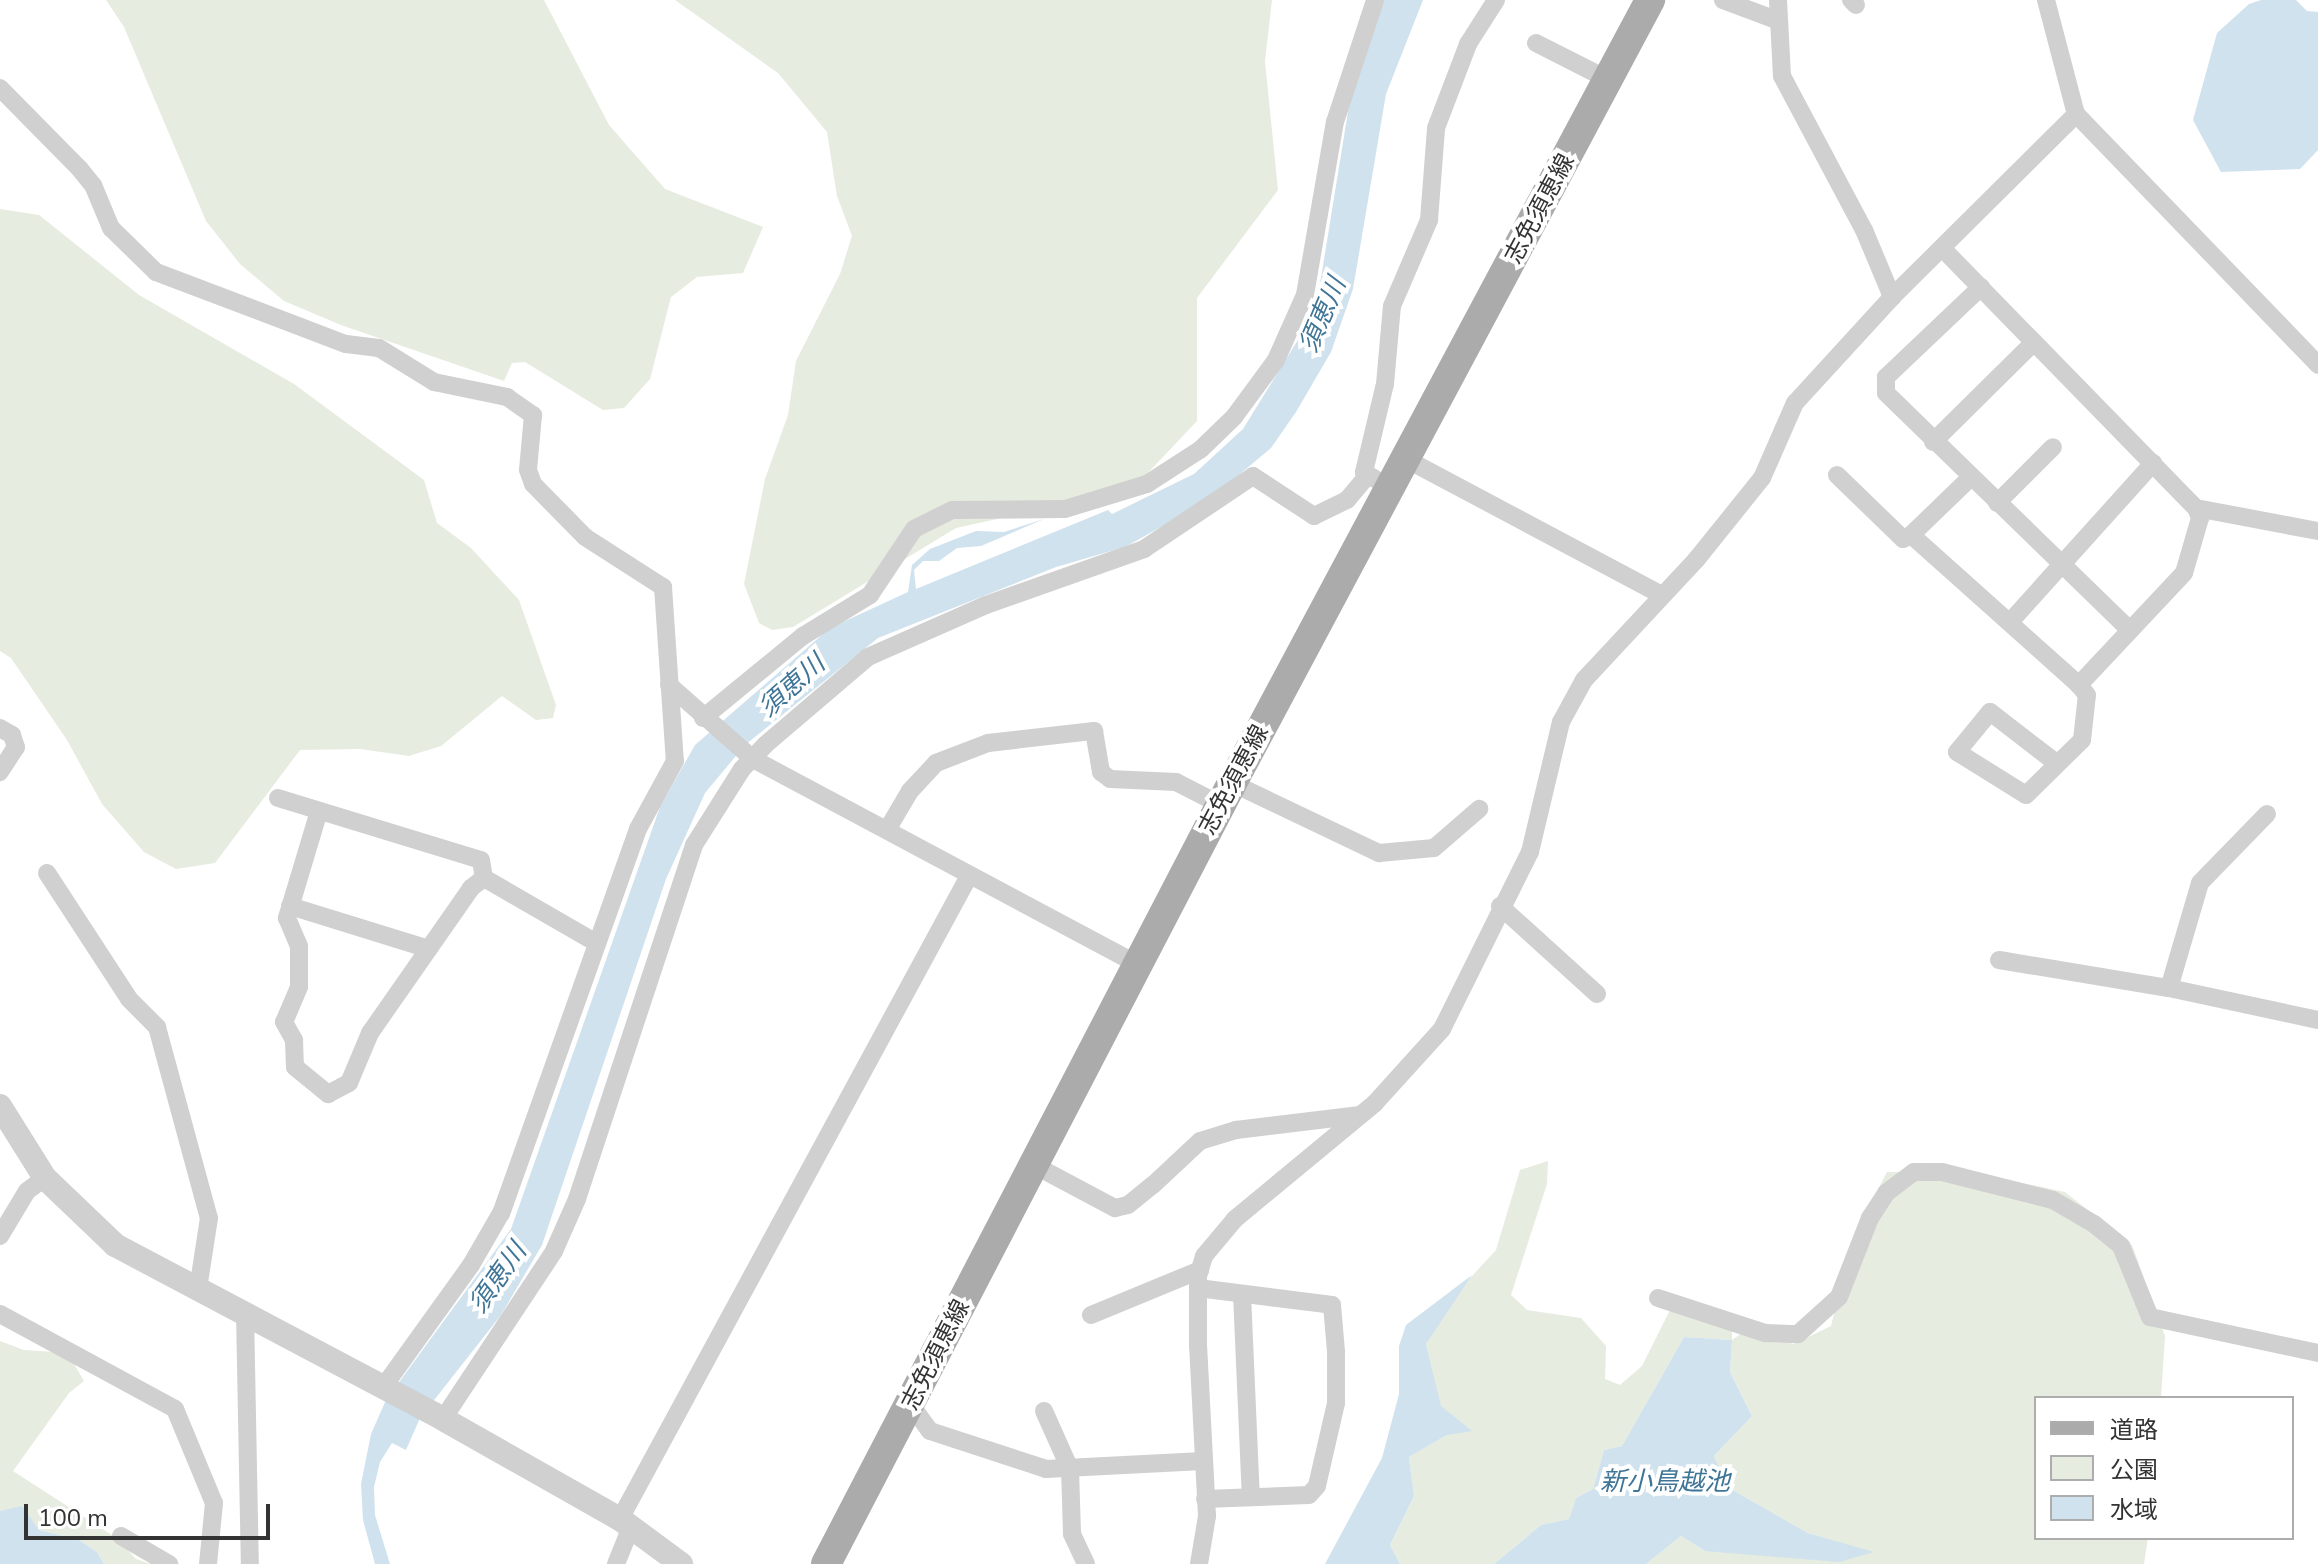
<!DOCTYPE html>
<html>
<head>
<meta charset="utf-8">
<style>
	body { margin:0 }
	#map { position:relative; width:2318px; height:1564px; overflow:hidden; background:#fff; font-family:"Nunito Sans","Noto Sans JP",sans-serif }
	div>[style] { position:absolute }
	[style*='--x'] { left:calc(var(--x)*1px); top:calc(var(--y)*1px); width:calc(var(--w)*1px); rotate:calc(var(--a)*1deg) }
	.green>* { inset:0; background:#e6ecdf }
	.water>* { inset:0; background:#cfe2ee }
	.minor>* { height:18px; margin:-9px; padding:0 9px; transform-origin:9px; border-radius:9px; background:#d0d0d0 }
	.tertiary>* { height:24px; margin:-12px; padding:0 12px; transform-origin:12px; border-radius:12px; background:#d0d0d0 }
	.primary>* { height:30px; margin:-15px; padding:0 15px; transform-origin:15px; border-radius:15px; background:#ababab }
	span { translate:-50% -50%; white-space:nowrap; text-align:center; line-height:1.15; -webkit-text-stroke:8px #fff; paint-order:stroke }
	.street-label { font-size:24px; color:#333 }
	.water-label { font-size:26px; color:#3f7597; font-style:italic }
	.legend { position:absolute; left:2034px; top:1396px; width:260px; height:144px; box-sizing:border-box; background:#fff; border:2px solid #adadad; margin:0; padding:10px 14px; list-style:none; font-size:24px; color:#333 }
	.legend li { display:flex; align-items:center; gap:16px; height:40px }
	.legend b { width:40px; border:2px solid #adadad }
	.scale { position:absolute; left:24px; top:1504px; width:246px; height:36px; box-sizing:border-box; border:4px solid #333; border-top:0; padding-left:10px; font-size:24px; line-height:28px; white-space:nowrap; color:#333; -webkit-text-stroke:6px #fff; paint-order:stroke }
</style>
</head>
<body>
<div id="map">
	<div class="green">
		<i style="clip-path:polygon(106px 0,544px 0,609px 125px,665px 189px,763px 227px,743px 273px,697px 277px,671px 297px,650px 379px,624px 408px,603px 410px,525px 362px,512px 363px,504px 381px,341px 325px,284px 301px,240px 264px,206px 221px,124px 27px)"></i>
		<i style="clip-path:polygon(675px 0,1272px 0,1265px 61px,1278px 190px,1197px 298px,1197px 421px,1144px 477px,1070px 503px,956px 528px,793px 627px,772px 630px,759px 623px,744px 584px,765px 479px,788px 415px,796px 361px,840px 274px,852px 236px,837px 196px,827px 132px,778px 73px)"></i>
		<i style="clip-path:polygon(0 209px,39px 215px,139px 295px,294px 384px,424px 480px,437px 523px,471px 548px,519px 600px,556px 705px,553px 718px,536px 720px,502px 696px,441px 746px,409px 756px,360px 749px,300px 750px,215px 863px,176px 869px,144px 852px,102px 804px,67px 740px,11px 658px,0 651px)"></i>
		<i style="clip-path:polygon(1548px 1161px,1547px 1184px,1511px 1295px,1527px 1310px,1581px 1318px,1606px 1346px,1605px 1379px,1620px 1385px,1642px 1366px,1671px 1308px,1732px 1328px,1732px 1340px,1742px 1333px,1794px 1344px,1831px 1326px,1853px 1238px,1887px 1172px,1970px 1172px,2065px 1192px,2132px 1245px,2165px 1336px,2161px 1398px,2036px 1398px,2036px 1538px,2148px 1538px,2144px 1564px,1646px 1564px,1681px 1536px,1705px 1551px,1872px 1552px,1808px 1533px,1727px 1487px,1714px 1456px,1752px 1416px,1730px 1372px,1732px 1340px,1684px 1337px,1622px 1446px,1604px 1450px,1593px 1489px,1576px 1498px,1569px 1519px,1541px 1525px,1494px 1564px,1400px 1564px,1390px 1545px,1414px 1496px,1409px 1457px,1447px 1435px,1426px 1344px,1461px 1288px,1496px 1250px,1520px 1170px)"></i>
		<i style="clip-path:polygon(0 1341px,24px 1350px,54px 1352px,74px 1364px,84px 1381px,69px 1393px,13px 1471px,118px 1539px,136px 1559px,151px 1564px,104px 1564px,97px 1552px,79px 1540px,39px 1530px,13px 1510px,0 1511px)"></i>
	</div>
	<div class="water">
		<i style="clip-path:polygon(1382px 0,1423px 0,1386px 94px,1353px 289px,1331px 352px,1296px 412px,1271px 448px,1209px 500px,1125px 547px,1056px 567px,878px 638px,745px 745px,705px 793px,666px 879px,542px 1245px,501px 1315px,420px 1418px,406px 1450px,392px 1443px,380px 1462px,374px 1487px,375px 1515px,390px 1564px,375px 1564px,363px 1520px,361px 1484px,371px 1434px,386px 1400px,511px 1229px,660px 807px,695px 745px,830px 628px,908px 592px,912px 565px,930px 549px,976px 531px,1004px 532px,1044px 519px,981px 546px,957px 548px,939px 561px,923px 561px,914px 570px,916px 589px,1108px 510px,1112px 514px,1194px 474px,1243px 429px,1301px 335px,1321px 278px,1352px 87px)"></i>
		<i style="clip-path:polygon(2261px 0,2296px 0,2307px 11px,2318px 12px,2318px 150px,2300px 169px,2221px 172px,2193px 120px,2217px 33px,2249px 4px)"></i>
		<i style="clip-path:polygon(1472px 1275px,1426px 1344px,1441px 1406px,1472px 1431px,1447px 1435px,1409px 1457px,1414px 1496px,1390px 1545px,1400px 1564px,1325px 1564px,1382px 1458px,1399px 1394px,1399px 1346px,1406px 1325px)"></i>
		<i style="clip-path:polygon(1684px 1337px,1732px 1340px,1730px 1372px,1752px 1416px,1714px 1456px,1727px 1487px,1808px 1533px,1874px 1552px,1839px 1562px,1705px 1551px,1681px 1536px,1646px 1564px,1494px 1564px,1541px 1525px,1569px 1519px,1576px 1498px,1593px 1489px,1604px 1450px,1622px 1446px)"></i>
		<i style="clip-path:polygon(22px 1506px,39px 1530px,79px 1540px,97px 1552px,104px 1564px,0 1564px,0 1511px)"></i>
	</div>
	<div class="minor">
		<i style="--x:1723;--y:0;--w:60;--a:20.6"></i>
		<i style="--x:1778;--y:0;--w:76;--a:87"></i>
		<i style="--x:1782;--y:76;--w:174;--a:62"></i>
		<i style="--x:1864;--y:230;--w:73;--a:67.3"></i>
		<i style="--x:1851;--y:0;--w:7;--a:45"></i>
		<i style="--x:2046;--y:0;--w:118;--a:75.3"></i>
		<i style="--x:2076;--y:114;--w:349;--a:46"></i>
		<i style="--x:1536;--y:43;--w:82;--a:26.9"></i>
		<i style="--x:0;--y:88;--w:112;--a:45.4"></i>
		<i style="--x:79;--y:168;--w:22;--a:51"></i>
		<i style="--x:93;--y:185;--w:47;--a:67.3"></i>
		<i style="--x:111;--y:228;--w:63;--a:44.4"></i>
		<i style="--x:156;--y:272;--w:203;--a:20.8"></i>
		<i style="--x:346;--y:344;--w:33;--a:7"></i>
		<i style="--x:379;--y:348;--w:65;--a:31.7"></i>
		<i style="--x:434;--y:382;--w:75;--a:11.6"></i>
		<i style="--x:507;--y:397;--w:32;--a:35"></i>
		<i style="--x:533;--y:415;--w:55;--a:95.2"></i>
		<i style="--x:528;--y:470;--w:15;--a:70"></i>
		<i style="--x:533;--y:484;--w:74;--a:45.5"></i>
		<i style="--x:585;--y:537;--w:93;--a:32.7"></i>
		<i style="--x:663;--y:587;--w:174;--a:86.1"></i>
		<i style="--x:675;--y:761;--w:77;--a:118.6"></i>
		<i style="--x:638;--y:829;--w:408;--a:109.6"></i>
		<i style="--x:501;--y:1213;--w:60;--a:120"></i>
		<i style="--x:471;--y:1265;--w:149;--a:125.7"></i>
		<i style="--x:1942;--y:248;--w:363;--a:45.7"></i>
		<i style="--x:2196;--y:508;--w:11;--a:68"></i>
		<i style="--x:2200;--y:518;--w:57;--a:106.2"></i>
		<i style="--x:2184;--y:573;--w:154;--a:133.2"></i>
		<i style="--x:2079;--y:685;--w:225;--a:-138.2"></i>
		<i style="--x:1911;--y:535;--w:82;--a:-44"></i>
		<i style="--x:1981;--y:287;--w:131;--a:136.5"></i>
		<i style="--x:1886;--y:377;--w:16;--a:90"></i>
		<i style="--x:1886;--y:393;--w:340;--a:44.2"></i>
		<i style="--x:1933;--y:442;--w:142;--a:-44.7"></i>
		<i style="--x:1406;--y:459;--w:288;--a:28"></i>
		<i style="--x:1837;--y:475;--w:92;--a:44.1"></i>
		<i style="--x:1903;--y:539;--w:9;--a:-27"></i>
		<i style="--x:1375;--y:479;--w:13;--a:-148"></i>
		<i style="--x:1364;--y:472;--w:90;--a:-76.6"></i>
		<i style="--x:1385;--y:384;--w:78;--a:-84.9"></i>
		<i style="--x:1392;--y:306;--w:94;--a:-66.7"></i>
		<i style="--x:1429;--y:220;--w:92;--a:-85.6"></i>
		<i style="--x:1436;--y:128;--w:90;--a:-69.1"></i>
		<i style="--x:1468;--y:44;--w:52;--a:-57.5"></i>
		<i style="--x:1997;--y:503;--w:79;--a:-45"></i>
		<i style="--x:2196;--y:508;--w:124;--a:10.7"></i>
		<i style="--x:2010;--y:622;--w:214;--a:-48"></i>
		<i style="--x:669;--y:685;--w:112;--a:41.4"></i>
		<i style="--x:753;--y:759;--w:439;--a:28.1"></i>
		<i style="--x:703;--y:718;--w:129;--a:-39.4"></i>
		<i style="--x:803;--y:636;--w:79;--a:-31.5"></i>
		<i style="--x:870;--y:595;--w:79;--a:-56.3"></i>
		<i style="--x:914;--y:529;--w:42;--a:-26.6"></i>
		<i style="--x:952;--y:510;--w:113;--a:-0.5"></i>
		<i style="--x:1065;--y:509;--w:86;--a:-17"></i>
		<i style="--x:1147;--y:484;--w:64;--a:-32.9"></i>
		<i style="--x:1201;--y:449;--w:46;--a:-44.1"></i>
		<i style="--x:1234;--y:417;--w:71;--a:-53.6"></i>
		<i style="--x:1276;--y:360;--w:71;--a:-66"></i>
		<i style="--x:1305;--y:295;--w:176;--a:-80.2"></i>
		<i style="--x:1335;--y:122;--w:128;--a:-71.8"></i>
		<i style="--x:0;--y:728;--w:14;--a:30"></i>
		<i style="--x:12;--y:735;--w:13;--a:72"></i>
		<i style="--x:16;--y:747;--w:30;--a:123"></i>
		<i style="--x:2055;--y:762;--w:82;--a:-142.4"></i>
		<i style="--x:1990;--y:712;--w:52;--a:129.5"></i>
		<i style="--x:1957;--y:752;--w:81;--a:31.9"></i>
		<i style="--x:2026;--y:795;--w:78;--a:-44.5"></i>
		<i style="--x:2082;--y:740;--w:45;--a:-83.7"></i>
		<i style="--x:2087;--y:695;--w:13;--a:-129"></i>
		<i style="--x:1232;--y:783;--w:163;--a:25.5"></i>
		<i style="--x:1379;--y:853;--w:55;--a:-5.2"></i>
		<i style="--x:1434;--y:848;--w:60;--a:-40.9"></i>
		<i style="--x:278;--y:798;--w:212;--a:17"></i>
		<i style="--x:481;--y:860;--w:18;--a:81"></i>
		<i style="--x:319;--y:811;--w:112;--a:106.7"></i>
		<i style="--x:287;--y:918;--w:30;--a:67"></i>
		<i style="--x:299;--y:946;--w:41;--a:90"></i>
		<i style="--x:299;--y:987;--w:38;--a:113"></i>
		<i style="--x:284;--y:1022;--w:21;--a:61"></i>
		<i style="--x:294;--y:1040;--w:27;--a:88"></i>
		<i style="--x:295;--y:1067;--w:43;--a:39.3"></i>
		<i style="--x:328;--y:1094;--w:24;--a:-28"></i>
		<i style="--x:349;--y:1083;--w:54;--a:-67.2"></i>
		<i style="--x:370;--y:1033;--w:177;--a:-55.1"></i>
		<i style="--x:471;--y:888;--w:16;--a:-38"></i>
		<i style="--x:484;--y:878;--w:128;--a:30"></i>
		<i style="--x:2267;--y:814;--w:96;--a:134.2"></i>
		<i style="--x:2200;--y:883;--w:109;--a:106.4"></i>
		<i style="--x:2169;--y:988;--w:152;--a:12.1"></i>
		<i style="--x:887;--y:830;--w:45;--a:-59.5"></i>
		<i style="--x:910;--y:791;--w:38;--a:-47"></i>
		<i style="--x:936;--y:763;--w:56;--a:-21"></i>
		<i style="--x:988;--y:743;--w:107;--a:-6.5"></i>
		<i style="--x:1094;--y:731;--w:42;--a:80.3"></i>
		<i style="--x:1101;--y:772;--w:11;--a:38"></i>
		<i style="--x:1110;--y:779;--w:66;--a:2.6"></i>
		<i style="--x:1176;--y:782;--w:51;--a:27.1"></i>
		<i style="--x:47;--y:873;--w:150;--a:56.9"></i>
		<i style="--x:129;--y:999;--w:40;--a:45"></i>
		<i style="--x:157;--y:1027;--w:198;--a:74.8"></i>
		<i style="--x:209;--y:1218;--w:72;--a:98.8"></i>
		<i style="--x:290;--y:906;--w:145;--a:17.2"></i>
		<i style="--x:1500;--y:906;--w:131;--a:42.2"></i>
		<i style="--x:1999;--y:960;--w:172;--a:9.4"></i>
		<i style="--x:1034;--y:1165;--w:92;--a:28"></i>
		<i style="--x:1115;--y:1208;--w:13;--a:-13"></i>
		<i style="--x:1128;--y:1205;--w:32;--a:-39"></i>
		<i style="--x:1153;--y:1185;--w:64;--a:-43.1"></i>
		<i style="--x:1200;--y:1141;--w:38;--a:-17"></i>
		<i style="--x:1236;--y:1130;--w:125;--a:-6.9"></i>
		<i style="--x:0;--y:1236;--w:52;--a:-59"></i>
		<i style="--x:27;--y:1191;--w:22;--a:-36"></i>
		<i style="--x:1198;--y:1288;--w:135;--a:7.2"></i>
		<i style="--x:1332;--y:1305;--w:47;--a:85.1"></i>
		<i style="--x:1336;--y:1352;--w:51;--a:90"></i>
		<i style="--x:1336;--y:1403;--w:85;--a:102.9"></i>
		<i style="--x:1317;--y:1486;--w:12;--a:132"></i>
		<i style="--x:1309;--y:1495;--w:104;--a:177.8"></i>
		<i style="--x:1242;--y:1294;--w:203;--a:87.5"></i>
		<i style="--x:1658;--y:1298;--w:113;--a:18.1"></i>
		<i style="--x:1765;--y:1333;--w:33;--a:2"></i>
		<i style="--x:1798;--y:1334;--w:55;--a:-42.1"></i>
		<i style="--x:1839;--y:1297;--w:85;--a:-68.6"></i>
		<i style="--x:1870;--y:1218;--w:30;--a:-57"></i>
		<i style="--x:1886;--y:1193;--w:35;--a:-37"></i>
		<i style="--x:1914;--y:1172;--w:28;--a:0"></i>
		<i style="--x:1942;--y:1172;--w:114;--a:14.2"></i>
		<i style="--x:2053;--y:1200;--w:48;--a:30.3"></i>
		<i style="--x:2094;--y:1224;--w:35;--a:39"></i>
		<i style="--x:2121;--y:1246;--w:77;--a:67.8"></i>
		<i style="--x:2150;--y:1317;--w:172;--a:12.1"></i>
		<i style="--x:245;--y:1312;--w:252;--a:88.9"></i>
		<i style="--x:0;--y:1314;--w:199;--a:28.5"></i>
		<i style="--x:175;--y:1409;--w:102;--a:67.5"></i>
		<i style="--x:214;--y:1503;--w:61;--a:95.6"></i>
		<i style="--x:1091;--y:1315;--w:118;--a:-22.4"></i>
		<i style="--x:911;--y:1405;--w:32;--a:54"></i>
		<i style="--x:930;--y:1431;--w:122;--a:18.1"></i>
		<i style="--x:1046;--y:1469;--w:157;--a:-2.9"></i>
		<i style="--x:1044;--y:1411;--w:64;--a:65.9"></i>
		<i style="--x:1070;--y:1469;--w:65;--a:88.2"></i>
		<i style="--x:1072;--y:1534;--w:33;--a:65"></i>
		<i style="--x:443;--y:1419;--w:201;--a:-56.5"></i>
		<i style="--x:554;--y:1251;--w:57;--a:-66.1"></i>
		<i style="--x:577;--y:1199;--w:373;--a:-71.7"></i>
		<i style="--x:694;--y:845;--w:90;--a:-57.7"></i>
		<i style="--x:742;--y:769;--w:33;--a:-46"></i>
		<i style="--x:765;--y:745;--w:135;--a:-40.5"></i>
		<i style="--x:868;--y:657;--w:129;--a:-23.8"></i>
		<i style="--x:986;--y:605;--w:168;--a:-19.5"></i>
		<i style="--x:1144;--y:549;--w:131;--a:-33.8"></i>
		<i style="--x:1253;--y:476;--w:73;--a:33.3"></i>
		<i style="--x:1314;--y:516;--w:37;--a:-26"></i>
		<i style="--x:1347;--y:500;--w:31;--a:-50"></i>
		<i style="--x:620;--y:1519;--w:732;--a:-61.51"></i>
		<i style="--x:121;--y:1536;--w:56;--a:30.3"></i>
		<i style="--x:616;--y:1564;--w:40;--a:-68"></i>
		<i style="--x:1199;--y:1564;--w:49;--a:-80.5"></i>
		<i style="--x:1207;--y:1516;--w:169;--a:-93"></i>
		<i style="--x:1198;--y:1347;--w:71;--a:-90"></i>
		<i style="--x:1198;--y:1276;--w:21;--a:-73"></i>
		<i style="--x:1204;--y:1256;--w:48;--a:-50"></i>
		<i style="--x:1235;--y:1219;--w:182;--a:-39.6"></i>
		<i style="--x:1375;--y:1103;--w:100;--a:-47.8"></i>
		<i style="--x:1442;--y:1029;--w:198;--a:-63.6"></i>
		<i style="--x:1530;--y:852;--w:134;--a:-76.6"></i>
		<i style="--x:1561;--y:722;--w:48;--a:-61.3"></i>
		<i style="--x:1584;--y:680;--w:164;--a:-47"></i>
		<i style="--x:1696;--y:560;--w:105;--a:-51.2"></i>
		<i style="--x:1762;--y:478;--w:82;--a:-66.3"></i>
		<i style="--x:1795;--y:403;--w:144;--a:-47.5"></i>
		<i style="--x:1892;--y:297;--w:260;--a:-44.8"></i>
	</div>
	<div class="tertiary">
		<i style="--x:0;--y:1106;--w:85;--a:58"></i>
		<i style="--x:45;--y:1178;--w:97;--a:43.7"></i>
		<i style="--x:115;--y:1245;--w:371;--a:27.9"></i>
		<i style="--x:443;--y:1419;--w:203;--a:29.5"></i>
		<i style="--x:620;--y:1519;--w:76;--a:36.4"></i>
	</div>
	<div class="primary">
		<i style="--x:826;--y:1564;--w:880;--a:-62.53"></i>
		<i style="--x:1232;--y:783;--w:888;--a:-61.9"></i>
	</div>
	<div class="street-label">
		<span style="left:1540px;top:209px;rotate:-62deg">志免須恵線</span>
		<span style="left:1234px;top:780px;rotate:-62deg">志免須恵線</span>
		<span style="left:936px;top:1355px;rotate:-63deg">志免須恵線</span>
	</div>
	<div class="water-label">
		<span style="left:1323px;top:315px;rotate:-67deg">須恵川</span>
		<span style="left:792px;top:686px;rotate:-42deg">須恵川</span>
		<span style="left:498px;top:1278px;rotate:-55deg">須恵川</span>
		<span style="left:1665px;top:1482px">新小鳥越池</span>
	</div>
	<ul class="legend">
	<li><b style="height:10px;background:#ababab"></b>道路</li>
	<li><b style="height:22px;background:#e6ecdf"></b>公園</li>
	<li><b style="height:22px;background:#cfe2ee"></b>水域</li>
	</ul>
	<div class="scale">100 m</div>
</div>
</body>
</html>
